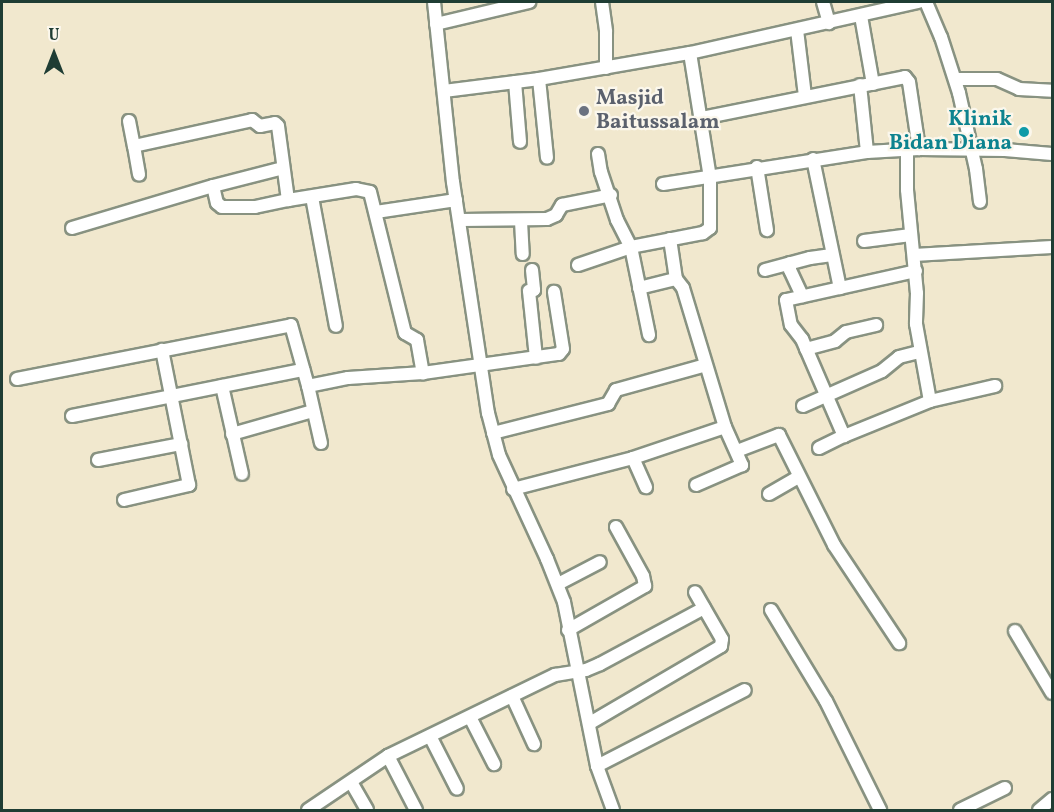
<!DOCTYPE html>
<html>
<head>
<meta charset="utf-8">
<style>
	body { margin:0 }
	#map { position:relative; width:1054px; height:812px; overflow:hidden; background:#f1e8ce; font-family:Vollkorn,serif }
	div>[style] { position:absolute }
	[style*='--x'] { left:calc(var(--x)*1px); top:calc(var(--y)*1px); width:calc(var(--w)*1px); rotate:calc(var(--a)*1deg) }
	.roads { filter:drop-shadow(2px 0 #889281) drop-shadow(-2px 0 #889281) drop-shadow(0 2px #889281) drop-shadow(0 -2px #889281) }
	.minor>* { height:12px; margin:-6px; padding:0 6px; transform-origin:6px; border-radius:6px; background:#fff }
	.dots>* { width:16px; height:16px; translate:-50% -50%; box-sizing:border-box; border:3px solid #fbf7ec; border-radius:50% }
	span { translate:-50% -50%; white-space:nowrap; text-align:center; line-height:1.15; -webkit-text-stroke:4.5px #fbf7ec; paint-order:stroke }
	.worship-label { font-size:21px; color:#5b616d; font-weight:700 }
	.left { translate:0 -50%; text-align:left }
	.culture-label { font-size:21px; color:#0d838f; font-weight:700 }
	.right { translate:-100% -50%; text-align:right }
	.frame { position:absolute; inset:0; border:3px solid #1f3d34; pointer-events:none }
	.north { position:absolute; left:24px; top:24px; width:60px; height:60px; -webkit-text-stroke:4px #fbf7ec; paint-order:stroke; rotate:0deg; font-size:16px; font-weight:700; line-height:24px; text-align:center; color:#1f3d34 }
	.north::after { content:''; display:block; margin:auto; width:21px; height:27px; background:#1f3d34; clip-path:polygon(50% 0,100% 100%,50% 72%,0 100%) }
</style>
</head>
<body>
<div id="map">
	<div class="roads">
		<div class="minor">
			<i style="--x:434;--y:2;--w:181;--a:84"></i>
			<i style="--x:453;--y:182;--w:234;--a:81.4"></i>
			<i style="--x:488;--y:413;--w:43;--a:75.3"></i>
			<i style="--x:499;--y:455;--w:115;--a:65.2"></i>
			<i style="--x:547;--y:559;--w:46;--a:68.4"></i>
			<i style="--x:564;--y:602;--w:167;--a:78.6"></i>
			<i style="--x:597;--y:766;--w:47;--a:70"></i>
			<i style="--x:602;--y:2;--w:30;--a:82"></i>
			<i style="--x:606;--y:32;--w:36;--a:90"></i>
			<i style="--x:823;--y:2;--w:22;--a:74"></i>
			<i style="--x:926;--y:2;--w:38;--a:67"></i>
			<i style="--x:941;--y:37;--w:59;--a:72.2"></i>
			<i style="--x:959;--y:93;--w:78;--a:77.4"></i>
			<i style="--x:976;--y:169;--w:33;--a:83"></i>
			<i style="--x:861;--y:16;--w:69;--a:80"></i>
			<i style="--x:436;--y:24;--w:96;--a:-13.3"></i>
			<i style="--x:797;--y:30;--w:66;--a:83.1"></i>
			<i style="--x:690;--y:53;--w:234;--a:-12.6"></i>
			<i style="--x:539;--y:79;--w:79;--a:84.2"></i>
			<i style="--x:955;--y:79;--w:42;--a:0"></i>
			<i style="--x:997;--y:79;--w:24;--a:24"></i>
			<i style="--x:1019;--y:89;--w:33;--a:3"></i>
			<i style="--x:515;--y:82;--w:60;--a:85.2"></i>
			<i style="--x:860;--y:85;--w:67;--a:84"></i>
			<i style="--x:444;--y:91;--w:96;--a:-7.2"></i>
			<i style="--x:539;--y:79;--w:153;--a:-9.8"></i>
			<i style="--x:690;--y:53;--w:127;--a:80.9"></i>
			<i style="--x:710;--y:178;--w:50;--a:90"></i>
			<i style="--x:710;--y:228;--w:9;--a:144"></i>
			<i style="--x:703;--y:233;--w:73;--a:169"></i>
			<i style="--x:631;--y:247;--w:56;--a:161.2"></i>
			<i style="--x:702;--y:118;--w:207;--a:-11.4"></i>
			<i style="--x:905;--y:77;--w:6;--a:51"></i>
			<i style="--x:909;--y:82;--w:68;--a:81.5"></i>
			<i style="--x:129;--y:121;--w:25;--a:79"></i>
			<i style="--x:134;--y:146;--w:121;--a:-12.4"></i>
			<i style="--x:252;--y:120;--w:10;--a:37"></i>
			<i style="--x:260;--y:126;--w:15;--a:-11"></i>
			<i style="--x:275;--y:123;--w:4;--a:45"></i>
			<i style="--x:278;--y:126;--w:75;--a:82.3"></i>
			<i style="--x:288;--y:200;--w:69;--a:-9.2"></i>
			<i style="--x:356;--y:189;--w:14;--a:12"></i>
			<i style="--x:370;--y:192;--w:145;--a:76.1"></i>
			<i style="--x:405;--y:333;--w:14;--a:30"></i>
			<i style="--x:417;--y:340;--w:34;--a:80"></i>
			<i style="--x:134;--y:146;--w:29;--a:80"></i>
			<i style="--x:907;--y:149;--w:41;--a:90"></i>
			<i style="--x:907;--y:190;--w:103;--a:84.5"></i>
			<i style="--x:917;--y:293;--w:31;--a:92"></i>
			<i style="--x:916;--y:324;--w:78;--a:79.7"></i>
			<i style="--x:598;--y:154;--w:18;--a:81"></i>
			<i style="--x:601;--y:172;--w:51;--a:71.6"></i>
			<i style="--x:617;--y:220;--w:30;--a:63"></i>
			<i style="--x:631;--y:247;--w:90;--a:78.4"></i>
			<i style="--x:813;--y:159;--w:132;--a:78.2"></i>
			<i style="--x:757;--y:167;--w:64;--a:81"></i>
			<i style="--x:663;--y:184;--w:206;--a:-8.9"></i>
			<i style="--x:867;--y:152;--w:52;--a:-3.3"></i>
			<i style="--x:919;--y:149;--w:86;--a:0.7"></i>
			<i style="--x:1005;--y:150;--w:47;--a:4.9"></i>
			<i style="--x:213;--y:186;--w:72;--a:-14.4"></i>
			<i style="--x:312;--y:197;--w:131;--a:79.5"></i>
			<i style="--x:376;--y:212;--w:81;--a:-8.5"></i>
			<i style="--x:461;--y:220;--w:86;--a:-0.7"></i>
			<i style="--x:547;--y:219;--w:10;--a:-24"></i>
			<i style="--x:556;--y:215;--w:12;--a:-59"></i>
			<i style="--x:562;--y:205;--w:50;--a:-11.5"></i>
			<i style="--x:521;--y:221;--w:33;--a:87"></i>
			<i style="--x:72;--y:228;--w:147;--a:-16.6"></i>
			<i style="--x:213;--y:186;--w:17;--a:77"></i>
			<i style="--x:217;--y:203;--w:6;--a:39"></i>
			<i style="--x:222;--y:207;--w:33;--a:0"></i>
			<i style="--x:255;--y:207;--w:34;--a:-12"></i>
			<i style="--x:670;--y:239;--w:40;--a:81.5"></i>
			<i style="--x:676;--y:279;--w:11;--a:52"></i>
			<i style="--x:683;--y:288;--w:145;--a:73.2"></i>
			<i style="--x:725;--y:427;--w:42;--a:65.9"></i>
			<i style="--x:742;--y:465;--w:50;--a:156.5"></i>
			<i style="--x:864;--y:241;--w:47;--a:-7.3"></i>
			<i style="--x:914;--y:255;--w:138;--a:-3.3"></i>
			<i style="--x:790;--y:263;--w:7;--a:90"></i>
			<i style="--x:790;--y:270;--w:29;--a:65"></i>
			<i style="--x:532;--y:270;--w:20;--a:84"></i>
			<i style="--x:534;--y:290;--w:5;--a:169"></i>
			<i style="--x:529;--y:291;--w:67;--a:84"></i>
			<i style="--x:765;--y:270;--w:47;--a:-14.9"></i>
			<i style="--x:810;--y:258;--w:22;--a:-8"></i>
			<i style="--x:916;--y:271;--w:133;--a:167.4"></i>
			<i style="--x:786;--y:300;--w:25;--a:79"></i>
			<i style="--x:791;--y:325;--w:18;--a:52"></i>
			<i style="--x:802;--y:339;--w:106;--a:66.6"></i>
			<i style="--x:844;--y:436;--w:93;--a:-22.1"></i>
			<i style="--x:930;--y:401;--w:67;--a:-13"></i>
			<i style="--x:639;--y:288;--w:38;--a:-14"></i>
			<i style="--x:806;--y:349;--w:30;--a:-15"></i>
			<i style="--x:835;--y:341;--w:14;--a:-39"></i>
			<i style="--x:846;--y:332;--w:31;--a:-13"></i>
			<i style="--x:17;--y:379;--w:279;--a:-11.1"></i>
			<i style="--x:291;--y:325;--w:63;--a:74.4"></i>
			<i style="--x:222;--y:386;--w:90;--a:77.2"></i>
			<i style="--x:803;--y:406;--w:86;--a:-23.9"></i>
			<i style="--x:882;--y:371;--w:22;--a:-39"></i>
			<i style="--x:899;--y:357;--w:21;--a:-14"></i>
			<i style="--x:72;--y:416;--w:236;--a:-11.3"></i>
			<i style="--x:493;--y:433;--w:119;--a:-14.2"></i>
			<i style="--x:608;--y:404;--w:16;--a:-60"></i>
			<i style="--x:616;--y:390;--w:93;--a:-15.5"></i>
			<i style="--x:232;--y:434;--w:84;--a:-15.9"></i>
			<i style="--x:321;--y:443;--w:58;--a:-102.8"></i>
			<i style="--x:308;--y:386;--w:41;--a:-11.3"></i>
			<i style="--x:348;--y:378;--w:75;--a:-3.8"></i>
			<i style="--x:423;--y:373;--w:137;--a:-8"></i>
			<i style="--x:559;--y:354;--w:6;--a:-51"></i>
			<i style="--x:563;--y:349;--w:58;--a:-99"></i>
			<i style="--x:819;--y:448;--w:28;--a:-26"></i>
			<i style="--x:737;--y:451;--w:45;--a:-20.9"></i>
			<i style="--x:779;--y:435;--w:123;--a:63.4"></i>
			<i style="--x:834;--y:545;--w:118;--a:56.4"></i>
			<i style="--x:633;--y:458;--w:32;--a:66"></i>
			<i style="--x:98;--y:460;--w:85;--a:-10.9"></i>
			<i style="--x:513;--y:489;--w:124;--a:-14.5"></i>
			<i style="--x:633;--y:458;--w:97;--a:-18.6"></i>
			<i style="--x:769;--y:494;--w:34;--a:-30"></i>
			<i style="--x:124;--y:500;--w:67;--a:-13"></i>
			<i style="--x:189;--y:485;--w:138;--a:-101.3"></i>
			<i style="--x:558;--y:584;--w:47;--a:-27.6"></i>
			<i style="--x:771;--y:610;--w:106;--a:58.9"></i>
			<i style="--x:826;--y:701;--w:122;--a:63.6"></i>
			<i style="--x:568;--y:630;--w:89;--a:-29.7"></i>
			<i style="--x:645;--y:586;--w:10;--a:-101"></i>
			<i style="--x:643;--y:576;--w:56;--a:-118.9"></i>
			<i style="--x:1015;--y:631;--w:72;--a:59.2"></i>
			<i style="--x:512;--y:696;--w:53;--a:65.4"></i>
			<i style="--x:470;--y:717;--w:53;--a:62.9"></i>
			<i style="--x:590;--y:723;--w:152;--a:-30.4"></i>
			<i style="--x:721;--y:646;--w:7;--a:-82"></i>
			<i style="--x:722;--y:639;--w:54;--a:-119.9"></i>
			<i style="--x:430;--y:736;--w:59;--a:63"></i>
			<i style="--x:388;--y:756;--w:61;--a:62.6"></i>
			<i style="--x:597;--y:766;--w:166;--a:-27.2"></i>
			<i style="--x:351;--y:782;--w:32;--a:60"></i>
			<i style="--x:308;--y:810;--w:97;--a:-34"></i>
			<i style="--x:388;--y:756;--w:186;--a:-25.9"></i>
			<i style="--x:555;--y:675;--w:31;--a:-9"></i>
			<i style="--x:586;--y:670;--w:15;--a:-23"></i>
			<i style="--x:600;--y:664;--w:118;--a:-28.3"></i>
			<i style="--x:960;--y:810;--w:50;--a:-26.1"></i>
			<i style="--x:1039;--y:810;--w:17;--a:-40"></i>
		</div>
	</div>
	<div class="dots">
		<i style="left:584px;top:111px;background:#6b7280"></i>
		<i style="left:1024px;top:132px;background:#0f9aa8"></i>
	</div>
	<div class="worship-label">
		<span class="left" style="left:596px;top:111px">Masjid<br>Baitussalam</span>
	</div>
	<div class="culture-label">
		<span class="right" style="left:1012px;top:132px">Klinik<br>Bidan Diana</span>
	</div>
	<div class="frame"></div>
	<div class="north">U</div>
</div>
</body>
</html>
